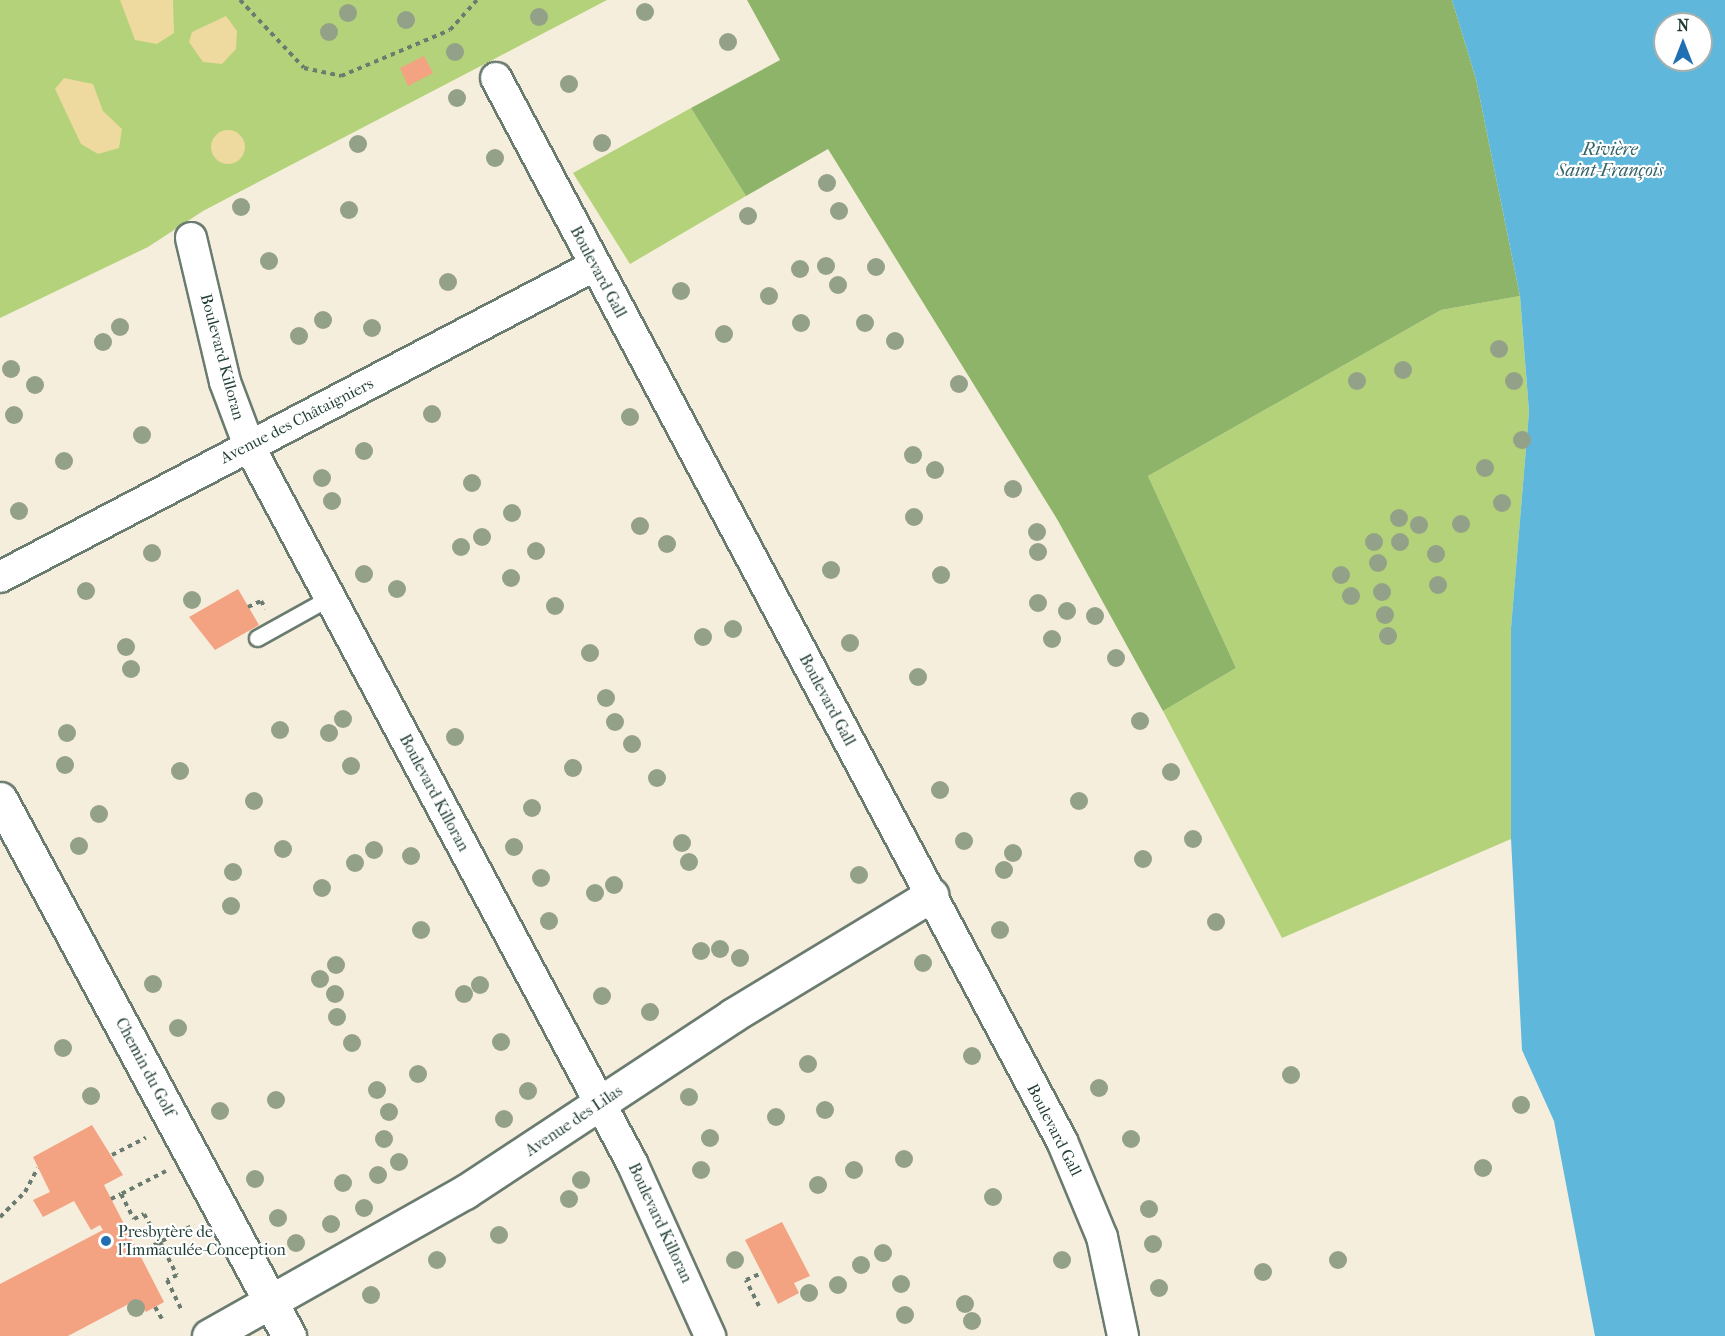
<!DOCTYPE html>
<html>
<head>
<meta charset="utf-8">
<style>
	body { margin:0 }
	#map { position:relative; width:1725px; height:1336px; overflow:hidden; background:#f6eedc; font-family:"IM FELL French Canon",serif }
	div>[style] { position:absolute }
	[style*='--x'] { left:calc(var(--x)*1px); top:calc(var(--y)*1px); width:calc(var(--w)*1px); rotate:calc(var(--a)*1deg) }
	.green>* { inset:0; background:#b3d279 }
	.forest>* { inset:0; background:#8eb469 }
	.sand>* { inset:0; background:#eeda9e }
	.round { border-radius:50% }
	.water>* { inset:0; background:#5fb7dc }
	.building>* { inset:0; background:#f3a282 }
	.path>* { height:4px; margin-top:-2px; transform-origin:0; background:repeating-linear-gradient(90deg,#6a7b6f 0 4.5px,transparent 0 9px) }
	.roads { filter:drop-shadow(2px 0 #6a7b6f) drop-shadow(-2px 0 #6a7b6f) drop-shadow(0 2px #6a7b6f) drop-shadow(0 -2px #6a7b6f) }
	.service>* { height:15px; margin:-7.5px; padding:0 7.5px; transform-origin:7.5px; border-radius:7.5px; background:#fff }
	.minor>* { height:30px; margin:-15px; padding:0 15px; transform-origin:15px; border-radius:15px; background:#fff }
	.tertiary>* { height:33px; margin:-16.5px; padding:0 16.5px; transform-origin:16.5px; border-radius:16.5px; background:#fff }
	.trees>* { width:18px; height:18px; margin:-9px; border-radius:50%; background:#94a189 }
	.dots>* { width:16px; height:16px; translate:-50% -50%; box-sizing:border-box; border:3px solid #fff; border-radius:50% }
	span { translate:-50% -50%; white-space:nowrap; text-align:center; line-height:1.15; -webkit-text-stroke:4.5px #fff; paint-order:stroke }
	.street-label { font-size:16px; color:#1f3d34 }
	.poi-label { font-size:16px; color:#1f3d34 }
	.left { translate:0 -50%; text-align:left }
	.water-label { font-size:18px; color:#326266; font-style:italic }
	.north { position:absolute; left:1653px; top:12px; width:60px; height:60px; box-sizing:border-box; background:#fff; border:2px solid #a5b1ae; border-radius:50%; rotate:0deg; font-size:16px; font-weight:700; line-height:24px; text-align:center; color:#1f3d34 }
	.north::after { content:''; display:block; margin:auto; width:21px; height:27px; background:#1f6fb2; clip-path:polygon(50% 0,100% 100%,50% 72%,0 100%) }
</style>
</head>
<body>
<div id="map">
	<div class="green">
		<i style="clip-path:polygon(0 0,607px 0,203px 211px,148px 247px,0 318px)"></i>
		<i style="clip-path:polygon(691px 108px,746px 196px,630px 264px,573px 173px)"></i>
		<i style="clip-path:polygon(1520px 296px,1529px 412px,1511px 628px,1511px 839px,1282px 938px,1163px 711px,1236px 668px,1148px 476px,1441px 310px)"></i>
	</div>
	<div class="forest">
		<i style="clip-path:polygon(747px 0,1452px 0,1476px 79px,1520px 296px,1441px 310px,1148px 476px,1236px 668px,1163px 711px,1057px 519px,828px 149px,746px 196px,691px 108px,780px 60px)"></i>
	</div>
	<div class="sand">
		<i style="clip-path:polygon(120px 0,173px 0,174px 33px,157px 44px,135px 40px)"></i>
		<i style="clip-path:polygon(226px 16px,237px 31px,236px 49px,222px 64px,203px 62px,189px 42px,192px 32px)"></i>
		<i style="clip-path:polygon(64px 78px,93px 84px,103px 111px,122px 129px,119px 148px,98px 154px,81px 144px,55px 89px)"></i>
		<i class="round" style="left:211px;top:130px;width:34px;height:34px"></i>
	</div>
	<div class="water">
		<i style="clip-path:polygon(evenodd,1452px 0,1725px 0,1725px 1336px,1595px 1336px,1554px 1121px,1522px 1050px,1511px 839px,1511px 628px,1529px 412px,1520px 296px,1476px 79px,1452px 0,1665px 24px,1701px 24px,1701px 60px,1665px 60px,1665px 24px)"></i>
	</div>
	<div class="building">
		<i style="clip-path:polygon(424px 56px,433px 73px,408px 86px,400px 68px)"></i>
		<i style="clip-path:polygon(238px 589px,259px 625px,215px 650px,189px 617px)"></i>
		<i style="clip-path:polygon(92px 1125px,123px 1175px,104px 1185px,164px 1302px,146px 1312px,138px 1299px,68px 1336px,0 1336px,0 1284px,103px 1230px,100px 1225px,91px 1230px,74px 1201px,43px 1217px,33px 1200px,50px 1192px,33px 1157px)"></i>
		<i style="clip-path:polygon(782px 1222px,810px 1276px,794px 1283px,799px 1293px,778px 1304px,745px 1240px)"></i>
	</div>
	<div class="path">
		<i style="--x:240;--y:0;--w:93;--a:46.7"></i>
		<i style="--x:304;--y:68;--w:38;--a:12"></i>
		<i style="--x:341;--y:76;--w:118;--a:-22.9"></i>
		<i style="--x:450;--y:30;--w:40;--a:-48"></i>
		<i style="--x:248;--y:607;--w:14;--a:-25"></i>
		<i style="--x:261;--y:601;--w:9;--a:58"></i>
		<i style="--x:112;--y:1155;--w:38;--a:-27"></i>
		<i style="--x:166;--y:1171;--w:51;--a:152.9"></i>
		<i style="--x:121;--y:1194;--w:28;--a:63"></i>
		<i style="--x:134;--y:1219;--w:11;--a:-27"></i>
		<i style="--x:144;--y:1214;--w:32;--a:60"></i>
		<i style="--x:160;--y:1242;--w:37;--a:63"></i>
		<i style="--x:177;--y:1275;--w:11;--a:153"></i>
		<i style="--x:167;--y:1280;--w:32;--a:64"></i>
		<i style="--x:111;--y:1199;--w:11;--a:-27"></i>
		<i style="--x:0;--y:1217;--w:35;--a:-45"></i>
		<i style="--x:25;--y:1192;--w:27;--a:-62"></i>
		<i style="--x:138;--y:1253;--w:63;--a:-26.6"></i>
		<i style="--x:759;--y:1306;--w:29;--a:-117"></i>
		<i style="--x:746;--y:1280;--w:17;--a:-24"></i>
		<i style="--x:155;--y:1307;--w:14;--a:60"></i>
	</div>
	<div class="roads">
		<div class="service">
			<i style="--x:257;--y:638;--w:82;--a:-29.1"></i>
		</div>
		<div class="minor">
			<i style="--x:496;--y:78;--w:1204;--a:61.97"></i>
			<i style="--x:1062;--y:1141;--w:104;--a:67.4"></i>
			<i style="--x:1102;--y:1237;--w:101;--a:78"></i>
			<i style="--x:191;--y:238;--w:148;--a:76.7"></i>
			<i style="--x:225;--y:382;--w:68;--a:69.4"></i>
			<i style="--x:249;--y:446;--w:813;--a:61.89"></i>
			<i style="--x:632;--y:1163;--w:190;--a:65.7"></i>
			<i style="--x:0;--y:577;--w:670;--a:-27.64"></i>
		</div>
		<div class="tertiary">
			<i style="--x:0;--y:799;--w:610;--a:61.71"></i>
			<i style="--x:209;--y:1336;--w:294;--a:-29.4"></i>
			<i style="--x:465;--y:1192;--w:321;--a:-33.4"></i>
			<i style="--x:733;--y:1015;--w:232;--a:-31.2"></i>
		</div>
	</div>
	<div class="trees">
		<i style="left:645px;top:12px"></i>
		<i style="left:348px;top:13px"></i>
		<i style="left:539px;top:17px"></i>
		<i style="left:406px;top:20px"></i>
		<i style="left:329px;top:32px"></i>
		<i style="left:728px;top:42px"></i>
		<i style="left:455px;top:52px"></i>
		<i style="left:569px;top:84px"></i>
		<i style="left:457px;top:98px"></i>
		<i style="left:602px;top:143px"></i>
		<i style="left:358px;top:144px"></i>
		<i style="left:495px;top:158px"></i>
		<i style="left:827px;top:183px"></i>
		<i style="left:241px;top:207px"></i>
		<i style="left:349px;top:210px"></i>
		<i style="left:839px;top:211px"></i>
		<i style="left:748px;top:216px"></i>
		<i style="left:269px;top:261px"></i>
		<i style="left:826px;top:266px"></i>
		<i style="left:876px;top:267px"></i>
		<i style="left:800px;top:269px"></i>
		<i style="left:448px;top:282px"></i>
		<i style="left:838px;top:285px"></i>
		<i style="left:681px;top:291px"></i>
		<i style="left:769px;top:296px"></i>
		<i style="left:323px;top:320px"></i>
		<i style="left:801px;top:323px"></i>
		<i style="left:865px;top:323px"></i>
		<i style="left:120px;top:327px"></i>
		<i style="left:372px;top:328px"></i>
		<i style="left:724px;top:334px"></i>
		<i style="left:299px;top:336px"></i>
		<i style="left:895px;top:341px"></i>
		<i style="left:103px;top:342px"></i>
		<i style="left:1499px;top:349px"></i>
		<i style="left:11px;top:369px"></i>
		<i style="left:1403px;top:370px"></i>
		<i style="left:1357px;top:381px"></i>
		<i style="left:1514px;top:381px"></i>
		<i style="left:959px;top:384px"></i>
		<i style="left:35px;top:385px"></i>
		<i style="left:432px;top:414px"></i>
		<i style="left:14px;top:415px"></i>
		<i style="left:630px;top:417px"></i>
		<i style="left:142px;top:435px"></i>
		<i style="left:1522px;top:440px"></i>
		<i style="left:364px;top:451px"></i>
		<i style="left:913px;top:455px"></i>
		<i style="left:64px;top:461px"></i>
		<i style="left:1485px;top:468px"></i>
		<i style="left:935px;top:470px"></i>
		<i style="left:322px;top:478px"></i>
		<i style="left:472px;top:483px"></i>
		<i style="left:1013px;top:489px"></i>
		<i style="left:332px;top:501px"></i>
		<i style="left:1502px;top:503px"></i>
		<i style="left:19px;top:511px"></i>
		<i style="left:512px;top:513px"></i>
		<i style="left:914px;top:517px"></i>
		<i style="left:1399px;top:518px"></i>
		<i style="left:1461px;top:524px"></i>
		<i style="left:1419px;top:525px"></i>
		<i style="left:640px;top:526px"></i>
		<i style="left:1037px;top:532px"></i>
		<i style="left:482px;top:537px"></i>
		<i style="left:1374px;top:542px"></i>
		<i style="left:1400px;top:542px"></i>
		<i style="left:667px;top:544px"></i>
		<i style="left:461px;top:547px"></i>
		<i style="left:536px;top:551px"></i>
		<i style="left:1038px;top:552px"></i>
		<i style="left:152px;top:553px"></i>
		<i style="left:1436px;top:554px"></i>
		<i style="left:1378px;top:563px"></i>
		<i style="left:831px;top:570px"></i>
		<i style="left:364px;top:574px"></i>
		<i style="left:941px;top:575px"></i>
		<i style="left:1341px;top:575px"></i>
		<i style="left:511px;top:578px"></i>
		<i style="left:1438px;top:585px"></i>
		<i style="left:397px;top:589px"></i>
		<i style="left:86px;top:591px"></i>
		<i style="left:1382px;top:592px"></i>
		<i style="left:1351px;top:596px"></i>
		<i style="left:192px;top:600px"></i>
		<i style="left:1038px;top:603px"></i>
		<i style="left:555px;top:606px"></i>
		<i style="left:1067px;top:611px"></i>
		<i style="left:1385px;top:615px"></i>
		<i style="left:1095px;top:616px"></i>
		<i style="left:733px;top:629px"></i>
		<i style="left:1388px;top:636px"></i>
		<i style="left:703px;top:637px"></i>
		<i style="left:1052px;top:639px"></i>
		<i style="left:850px;top:643px"></i>
		<i style="left:126px;top:647px"></i>
		<i style="left:590px;top:653px"></i>
		<i style="left:1116px;top:658px"></i>
		<i style="left:131px;top:669px"></i>
		<i style="left:918px;top:677px"></i>
		<i style="left:606px;top:698px"></i>
		<i style="left:343px;top:719px"></i>
		<i style="left:1140px;top:721px"></i>
		<i style="left:615px;top:722px"></i>
		<i style="left:280px;top:730px"></i>
		<i style="left:67px;top:733px"></i>
		<i style="left:329px;top:733px"></i>
		<i style="left:455px;top:737px"></i>
		<i style="left:632px;top:744px"></i>
		<i style="left:65px;top:765px"></i>
		<i style="left:351px;top:766px"></i>
		<i style="left:573px;top:768px"></i>
		<i style="left:180px;top:771px"></i>
		<i style="left:1171px;top:772px"></i>
		<i style="left:657px;top:778px"></i>
		<i style="left:940px;top:790px"></i>
		<i style="left:254px;top:801px"></i>
		<i style="left:1079px;top:801px"></i>
		<i style="left:532px;top:808px"></i>
		<i style="left:99px;top:814px"></i>
		<i style="left:1193px;top:839px"></i>
		<i style="left:964px;top:841px"></i>
		<i style="left:682px;top:843px"></i>
		<i style="left:79px;top:846px"></i>
		<i style="left:514px;top:847px"></i>
		<i style="left:283px;top:849px"></i>
		<i style="left:374px;top:850px"></i>
		<i style="left:1013px;top:853px"></i>
		<i style="left:411px;top:856px"></i>
		<i style="left:1143px;top:859px"></i>
		<i style="left:689px;top:862px"></i>
		<i style="left:355px;top:863px"></i>
		<i style="left:1004px;top:870px"></i>
		<i style="left:233px;top:872px"></i>
		<i style="left:859px;top:875px"></i>
		<i style="left:541px;top:878px"></i>
		<i style="left:614px;top:885px"></i>
		<i style="left:322px;top:888px"></i>
		<i style="left:595px;top:893px"></i>
		<i style="left:231px;top:906px"></i>
		<i style="left:549px;top:921px"></i>
		<i style="left:1216px;top:922px"></i>
		<i style="left:421px;top:930px"></i>
		<i style="left:1000px;top:930px"></i>
		<i style="left:720px;top:949px"></i>
		<i style="left:701px;top:951px"></i>
		<i style="left:740px;top:958px"></i>
		<i style="left:923px;top:963px"></i>
		<i style="left:336px;top:965px"></i>
		<i style="left:320px;top:979px"></i>
		<i style="left:153px;top:984px"></i>
		<i style="left:480px;top:985px"></i>
		<i style="left:335px;top:994px"></i>
		<i style="left:464px;top:994px"></i>
		<i style="left:602px;top:996px"></i>
		<i style="left:650px;top:1012px"></i>
		<i style="left:337px;top:1017px"></i>
		<i style="left:178px;top:1028px"></i>
		<i style="left:501px;top:1042px"></i>
		<i style="left:352px;top:1043px"></i>
		<i style="left:63px;top:1048px"></i>
		<i style="left:972px;top:1056px"></i>
		<i style="left:808px;top:1064px"></i>
		<i style="left:418px;top:1074px"></i>
		<i style="left:1291px;top:1075px"></i>
		<i style="left:1099px;top:1088px"></i>
		<i style="left:377px;top:1090px"></i>
		<i style="left:528px;top:1091px"></i>
		<i style="left:91px;top:1096px"></i>
		<i style="left:689px;top:1097px"></i>
		<i style="left:276px;top:1100px"></i>
		<i style="left:1521px;top:1105px"></i>
		<i style="left:825px;top:1110px"></i>
		<i style="left:220px;top:1111px"></i>
		<i style="left:389px;top:1112px"></i>
		<i style="left:776px;top:1117px"></i>
		<i style="left:504px;top:1119px"></i>
		<i style="left:710px;top:1138px"></i>
		<i style="left:384px;top:1139px"></i>
		<i style="left:1131px;top:1139px"></i>
		<i style="left:904px;top:1159px"></i>
		<i style="left:399px;top:1162px"></i>
		<i style="left:1483px;top:1168px"></i>
		<i style="left:701px;top:1170px"></i>
		<i style="left:854px;top:1170px"></i>
		<i style="left:378px;top:1175px"></i>
		<i style="left:255px;top:1179px"></i>
		<i style="left:581px;top:1180px"></i>
		<i style="left:343px;top:1183px"></i>
		<i style="left:818px;top:1185px"></i>
		<i style="left:993px;top:1197px"></i>
		<i style="left:569px;top:1199px"></i>
		<i style="left:364px;top:1208px"></i>
		<i style="left:1149px;top:1209px"></i>
		<i style="left:278px;top:1218px"></i>
		<i style="left:331px;top:1224px"></i>
		<i style="left:499px;top:1235px"></i>
		<i style="left:296px;top:1243px"></i>
		<i style="left:1153px;top:1244px"></i>
		<i style="left:883px;top:1253px"></i>
		<i style="left:437px;top:1260px"></i>
		<i style="left:735px;top:1260px"></i>
		<i style="left:1062px;top:1260px"></i>
		<i style="left:1338px;top:1260px"></i>
		<i style="left:861px;top:1265px"></i>
		<i style="left:1263px;top:1272px"></i>
		<i style="left:901px;top:1284px"></i>
		<i style="left:838px;top:1285px"></i>
		<i style="left:1159px;top:1288px"></i>
		<i style="left:809px;top:1293px"></i>
		<i style="left:371px;top:1295px"></i>
		<i style="left:965px;top:1304px"></i>
		<i style="left:136px;top:1308px"></i>
		<i style="left:905px;top:1315px"></i>
		<i style="left:972px;top:1321px"></i>
	</div>
	<div class="dots">
		<i style="left:106px;top:1241px;background:#1f6fb2"></i>
	</div>
	<div class="street-label">
		<span style="left:598px;top:272px;rotate:62deg">Boulevard Gall</span>
		<span style="left:222px;top:357px;rotate:75deg">Boulevard Killoran</span>
		<span style="left:297px;top:421px;rotate:-27deg">Avenue des Châtaigniers</span>
		<span style="left:827px;top:700px;rotate:62deg">Boulevard Gall</span>
		<span style="left:434px;top:793px;rotate:62deg">Boulevard Killoran</span>
		<span style="left:145px;top:1067px;rotate:62deg">Chemin du Golf</span>
		<span style="left:574px;top:1121px;rotate:-34deg">Avenue des Lilas</span>
		<span style="left:1054px;top:1130px;rotate:63deg">Boulevard Gall</span>
		<span style="left:660px;top:1223px;rotate:65deg">Boulevard Killoran</span>
	</div>
	<div class="poi-label">
		<span class="left" style="left:118px;top:1241px">Presbytère de<br>l'Immaculée-Conception</span>
	</div>
	<div class="water-label">
		<span style="left:1610px;top:161px">Rivière<br>Saint-François</span>
	</div>
	<div class="north">N</div>
</div>
</body>
</html>
